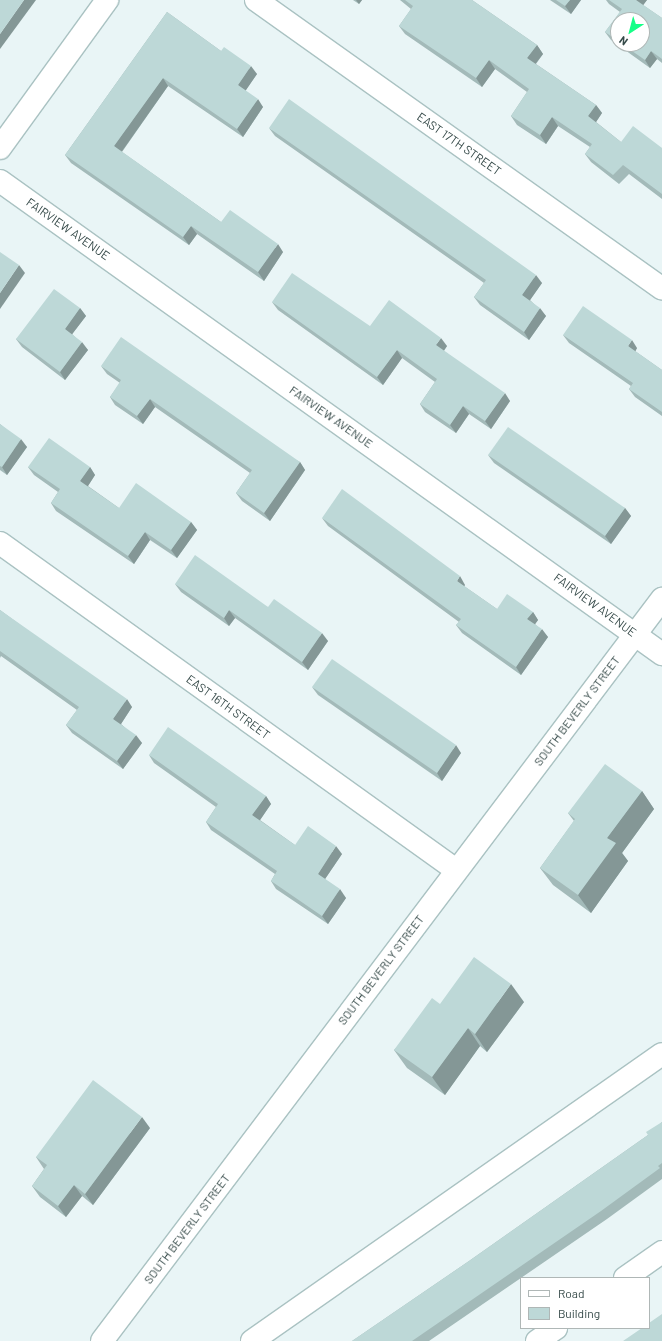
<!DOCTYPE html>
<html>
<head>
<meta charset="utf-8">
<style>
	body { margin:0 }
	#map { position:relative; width:662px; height:1341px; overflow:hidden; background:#e9f5f6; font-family:Barlow,sans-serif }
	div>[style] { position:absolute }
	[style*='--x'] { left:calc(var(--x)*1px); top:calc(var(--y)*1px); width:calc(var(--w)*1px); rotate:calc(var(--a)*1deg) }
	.roads { filter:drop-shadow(1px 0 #aac2c2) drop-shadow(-1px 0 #aac2c2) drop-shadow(0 1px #aac2c2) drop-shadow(0 -1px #aac2c2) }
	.minor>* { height:22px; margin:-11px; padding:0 11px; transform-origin:11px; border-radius:11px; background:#fff }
	.wall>* { inset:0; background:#a3bab9 }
	.shaded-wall>* { inset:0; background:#849796 }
	.building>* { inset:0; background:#bdd8d7 }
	span { translate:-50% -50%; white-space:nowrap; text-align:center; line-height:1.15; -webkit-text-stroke:3.5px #fff; paint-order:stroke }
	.street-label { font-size:12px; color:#364a49 }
	.legend { position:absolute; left:520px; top:1277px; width:130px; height:52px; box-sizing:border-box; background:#fff; border:1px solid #afb7b6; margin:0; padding:5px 7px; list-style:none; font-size:12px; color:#364a49 }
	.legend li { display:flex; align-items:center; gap:8px; height:20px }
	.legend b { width:20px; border:1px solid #afb7b6 }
	.north { position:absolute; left:610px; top:12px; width:40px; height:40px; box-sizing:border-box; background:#fff; border:1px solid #afb7b6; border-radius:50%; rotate:216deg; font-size:11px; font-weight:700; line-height:16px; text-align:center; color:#364a49 }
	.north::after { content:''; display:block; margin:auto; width:14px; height:18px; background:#16ff87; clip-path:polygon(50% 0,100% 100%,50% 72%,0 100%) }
</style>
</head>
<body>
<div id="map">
	<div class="roads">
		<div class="minor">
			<i style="--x:256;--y:0;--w:498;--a:35.4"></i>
			<i style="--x:0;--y:148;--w:183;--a:-54.1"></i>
			<i style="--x:0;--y:181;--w:814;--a:35.55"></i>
			<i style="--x:0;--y:543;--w:561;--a:35.64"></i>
			<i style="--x:625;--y:1278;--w:45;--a:-35.1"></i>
			<i style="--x:102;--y:1341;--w:930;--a:-52.96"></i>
			<i style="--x:252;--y:1341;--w:500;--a:-34.99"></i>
			<i style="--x:537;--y:1341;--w:23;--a:-34"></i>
		</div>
	</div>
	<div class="wall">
		<i style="clip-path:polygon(353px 0,362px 0,359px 4px)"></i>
		<i style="clip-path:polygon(400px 0,472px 0,537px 45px,543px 54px,536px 64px,596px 105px,602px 113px,596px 122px,621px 142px,662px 148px,662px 199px,629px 174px,619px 184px,591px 162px,585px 154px,590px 147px,558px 126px,546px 144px,517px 125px,511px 116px,527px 92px,495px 69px,482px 87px,405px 34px,399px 26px,411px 9px)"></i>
		<i style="clip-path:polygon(550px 0,581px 0,571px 14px)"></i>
		<i style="clip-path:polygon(evenodd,606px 0,647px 0,643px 5px,662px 18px,662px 63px,657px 59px,650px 68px,611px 40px,605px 32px,620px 12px,609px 4px,606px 0,618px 20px,642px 44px,618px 44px,618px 20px)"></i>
		<i style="clip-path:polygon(167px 12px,221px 51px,257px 74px,245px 91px,263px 107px,243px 137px,168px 86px,122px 152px,221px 222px,283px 252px,264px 281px,197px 234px,189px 245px,71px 163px,65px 155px)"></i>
		<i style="clip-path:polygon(269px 128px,542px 283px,530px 300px,546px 316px,529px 340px,480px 305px,474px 297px,484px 283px,275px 136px)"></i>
		<i style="clip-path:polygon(272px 302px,447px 346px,444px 351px,510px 401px,491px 429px,469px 414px,456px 433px,425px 412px,420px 404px,435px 382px,402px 358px,383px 385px,278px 310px)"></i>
		<i style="clip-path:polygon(80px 308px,86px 316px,72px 334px,88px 350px,65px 380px,22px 347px,16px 339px)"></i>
		<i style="clip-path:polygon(563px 335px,637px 348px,635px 351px,662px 370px,662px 416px,635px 397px,629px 389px,631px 386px,569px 343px)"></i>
		<i style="clip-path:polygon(101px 366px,300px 462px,305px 470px,270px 521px,242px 501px,236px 493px,250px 473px,155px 407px,143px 424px,115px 405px,110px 397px,120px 383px,107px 374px)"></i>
		<i style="clip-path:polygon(0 424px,27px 447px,7px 475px,0 470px)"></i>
		<i style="clip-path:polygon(488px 455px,625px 508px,631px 516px,611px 544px,494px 463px)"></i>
		<i style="clip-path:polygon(28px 467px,90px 467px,95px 475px,88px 486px,119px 508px,191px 522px,197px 530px,177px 558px,150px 540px,134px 564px,56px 511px,51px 503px,58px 492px,34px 475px)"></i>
		<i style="clip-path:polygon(322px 518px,465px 585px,464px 586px,497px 609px,533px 612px,538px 620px,535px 624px,548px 637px,521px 675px,462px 633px,456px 625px,459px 622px,328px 526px)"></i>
		<i style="clip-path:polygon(175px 584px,268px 607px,328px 641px,308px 670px,235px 618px,229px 626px,181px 592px)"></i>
		<i style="clip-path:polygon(0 610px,132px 707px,121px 724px,142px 743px,123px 769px,72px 733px,66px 725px,77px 710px,1px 656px,0 658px)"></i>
		<i style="clip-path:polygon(312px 687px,461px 753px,442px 781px,318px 695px)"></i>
		<i style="clip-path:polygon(149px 755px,266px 796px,271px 804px,260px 820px,295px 845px,342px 854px,325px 879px,346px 898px,328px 924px,276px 889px,271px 881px,275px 874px,211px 830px,206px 822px,216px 807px,154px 763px)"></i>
		<i style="clip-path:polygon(642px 791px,654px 809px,622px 853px,628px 861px,591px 913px,553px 885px,540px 868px,574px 821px,568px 813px)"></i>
		<i style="clip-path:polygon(524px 1002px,487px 1052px,480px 1046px,445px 1095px,407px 1068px,394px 1050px,440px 1004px)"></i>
		<i style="clip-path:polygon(662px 1122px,662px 1179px,607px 1219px,429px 1341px,352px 1341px,469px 1261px,648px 1135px)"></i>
		<i style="clip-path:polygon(150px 1128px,93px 1205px,82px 1196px,66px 1217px,40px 1197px,32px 1186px,44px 1169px,36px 1157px)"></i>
	</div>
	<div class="shaded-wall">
		<i style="clip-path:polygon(24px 0,36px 0,0 49px,0 34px)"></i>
		<i style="clip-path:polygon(356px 0,362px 0,359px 4px)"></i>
		<i style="clip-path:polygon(570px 0,581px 0,571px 14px,565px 6px)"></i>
		<i style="clip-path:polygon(636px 0,647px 0,641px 8px)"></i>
		<i style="clip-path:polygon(537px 45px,543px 54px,533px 67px,527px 58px)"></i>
		<i style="clip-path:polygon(651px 51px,657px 59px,650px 68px,645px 60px)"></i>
		<i style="clip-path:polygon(489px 60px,495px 69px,482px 87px,476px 78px)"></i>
		<i style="clip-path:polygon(251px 66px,257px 74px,244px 93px,238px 85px)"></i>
		<i style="clip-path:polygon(163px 78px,168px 86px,120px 154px,114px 146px)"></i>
		<i style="clip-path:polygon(258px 99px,263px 107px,243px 137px,237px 129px)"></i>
		<i style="clip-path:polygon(596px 105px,602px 113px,594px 125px,588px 116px)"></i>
		<i style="clip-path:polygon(552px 117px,558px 126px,546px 144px,540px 135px)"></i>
		<i style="clip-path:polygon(191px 226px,197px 234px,189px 245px,183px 237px)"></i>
		<i style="clip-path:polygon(278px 244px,283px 252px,264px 281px,258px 272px)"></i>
		<i style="clip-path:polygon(19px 265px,25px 273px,0 309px,0 293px)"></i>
		<i style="clip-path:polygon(536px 275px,542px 283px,528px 303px,522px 295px)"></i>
		<i style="clip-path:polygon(80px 308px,86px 316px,70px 337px,65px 329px)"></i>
		<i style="clip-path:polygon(540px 308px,546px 316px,529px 340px,524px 332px)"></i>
		<i style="clip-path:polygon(441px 338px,447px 346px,442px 353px,436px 345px)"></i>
		<i style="clip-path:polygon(632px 340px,637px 348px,634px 354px,628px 346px)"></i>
		<i style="clip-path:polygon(82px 342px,88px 350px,65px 380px,60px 372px)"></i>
		<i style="clip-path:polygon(397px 350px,402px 358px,383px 385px,377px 377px)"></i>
		<i style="clip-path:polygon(505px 393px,510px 401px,491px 429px,485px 421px)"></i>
		<i style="clip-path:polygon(150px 399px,155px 407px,143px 424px,137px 416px)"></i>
		<i style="clip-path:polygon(463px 406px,469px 414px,456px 433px,450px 425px)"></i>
		<i style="clip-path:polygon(21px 439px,27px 447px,7px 475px,2px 467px)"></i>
		<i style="clip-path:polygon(300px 462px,305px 470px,270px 521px,264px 513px)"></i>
		<i style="clip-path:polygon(90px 467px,95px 475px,86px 489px,80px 481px)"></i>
		<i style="clip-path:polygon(625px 508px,631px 516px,611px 544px,605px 536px)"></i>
		<i style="clip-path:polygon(191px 522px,197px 530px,177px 558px,171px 550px)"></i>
		<i style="clip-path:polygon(145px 532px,150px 540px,134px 564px,128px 556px)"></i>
		<i style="clip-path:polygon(460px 576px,465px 585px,462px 589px,457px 581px)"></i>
		<i style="clip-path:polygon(229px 610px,235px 618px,229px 626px,224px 618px)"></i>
		<i style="clip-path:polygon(533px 612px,538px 620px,533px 627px,527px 619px)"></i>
		<i style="clip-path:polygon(542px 629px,548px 637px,521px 675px,516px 667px)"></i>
		<i style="clip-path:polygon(322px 633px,328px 641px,308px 670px,302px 662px)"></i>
		<i style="clip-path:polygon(127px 699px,132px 707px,119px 727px,113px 719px)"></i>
		<i style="clip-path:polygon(136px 735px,142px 743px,123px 769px,117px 761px)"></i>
		<i style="clip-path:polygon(456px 745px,461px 753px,442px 781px,437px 773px)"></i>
		<i style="clip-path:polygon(642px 791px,654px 809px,622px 853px,628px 861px,591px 913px,578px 895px,607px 838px)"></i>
		<i style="clip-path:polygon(266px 796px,271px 804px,258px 823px,252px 815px)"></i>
		<i style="clip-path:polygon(336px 846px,342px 854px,323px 882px,318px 874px)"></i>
		<i style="clip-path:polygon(340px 889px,346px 898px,328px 924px,322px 916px)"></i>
		<i style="clip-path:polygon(511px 984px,524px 1002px,487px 1052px,475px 1034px)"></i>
		<i style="clip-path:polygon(468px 1028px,480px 1046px,445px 1095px,432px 1077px)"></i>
		<i style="clip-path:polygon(142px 1117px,150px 1128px,93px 1205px,85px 1194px)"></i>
		<i style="clip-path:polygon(74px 1185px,82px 1196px,66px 1217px,58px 1206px)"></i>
	</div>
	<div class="building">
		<i style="clip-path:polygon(0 0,24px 0,0 34px)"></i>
		<i style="clip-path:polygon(405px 0,472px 0,537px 45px,527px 58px,596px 105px,588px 116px,621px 142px,633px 126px,662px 148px,662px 194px,623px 165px,613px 175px,585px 154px,592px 144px,552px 117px,540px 135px,511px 116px,529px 89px,489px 60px,476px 78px,399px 26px,413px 6px)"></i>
		<i style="clip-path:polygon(556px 0,570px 0,565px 6px)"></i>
		<i style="clip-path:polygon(609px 0,636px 0,662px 18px,662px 59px,651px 51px,645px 60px,622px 44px,642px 44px,642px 20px,618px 20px,618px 41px,605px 32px,622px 9px)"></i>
		<i style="clip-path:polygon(167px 12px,221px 51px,224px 47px,251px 66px,238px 85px,258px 99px,237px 129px,163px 78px,114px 146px,221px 222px,230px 210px,278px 244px,258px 272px,191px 226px,183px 237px,65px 155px)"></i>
		<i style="clip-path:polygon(289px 99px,536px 275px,522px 295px,540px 308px,524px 332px,474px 297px,486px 280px,269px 128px)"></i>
		<i style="clip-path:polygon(0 252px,19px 265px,0 293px)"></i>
		<i style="clip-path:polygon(292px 273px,370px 326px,389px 300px,441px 338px,436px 345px,505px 393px,485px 421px,463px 406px,450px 425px,420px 404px,437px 379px,397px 350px,377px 377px,272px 302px)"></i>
		<i style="clip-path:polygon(54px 289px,80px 308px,65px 329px,82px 342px,60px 372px,16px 339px)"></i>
		<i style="clip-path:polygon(583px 306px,632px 340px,628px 346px,662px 370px,662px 412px,629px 389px,633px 383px,563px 335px)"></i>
		<i style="clip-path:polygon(121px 337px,300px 462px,264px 513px,236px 493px,252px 470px,150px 399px,137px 416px,110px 397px,121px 380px,101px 366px)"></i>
		<i style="clip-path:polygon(0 424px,21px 439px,2px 467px,0 466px)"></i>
		<i style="clip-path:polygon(508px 427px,625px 508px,605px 536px,488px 455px)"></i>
		<i style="clip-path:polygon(49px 438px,90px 467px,80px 481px,119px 508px,136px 483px,191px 522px,171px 550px,145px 532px,128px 556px,51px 503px,60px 489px,28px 467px)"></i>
		<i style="clip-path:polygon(342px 489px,460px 576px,457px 581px,497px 609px,507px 594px,533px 612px,527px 619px,542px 629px,516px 667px,456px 625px,461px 619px,322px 518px)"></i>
		<i style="clip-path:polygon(195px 555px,268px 607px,274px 599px,322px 633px,302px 662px,229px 610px,224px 618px,175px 584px)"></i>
		<i style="clip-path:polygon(0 610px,127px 699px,113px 719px,136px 735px,117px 761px,66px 725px,79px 707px,0 651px)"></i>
		<i style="clip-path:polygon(332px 659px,456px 745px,437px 773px,312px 687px)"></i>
		<i style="clip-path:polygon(168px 727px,266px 796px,252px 815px,295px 845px,308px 826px,336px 846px,318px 874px,340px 889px,322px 916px,271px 881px,277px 871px,206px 822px,218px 804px,149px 755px)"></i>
		<i style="clip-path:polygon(605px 764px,642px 791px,607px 838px,616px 843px,578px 895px,540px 868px,575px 819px,568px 813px)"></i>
		<i style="clip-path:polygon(474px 957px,511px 984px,475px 1034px,468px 1028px,432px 1077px,394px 1050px,432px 998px,440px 1004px)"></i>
		<i style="clip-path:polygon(93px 1080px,142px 1117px,85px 1194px,74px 1185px,58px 1206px,32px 1186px,47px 1165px,36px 1157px)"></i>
		<i style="clip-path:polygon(662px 1122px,662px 1163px,658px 1166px,660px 1168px,601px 1211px,412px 1341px,352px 1341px,469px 1261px,648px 1135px,646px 1132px)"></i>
		<i style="clip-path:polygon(662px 1314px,662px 1341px,623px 1341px,642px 1328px,649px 1328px,649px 1323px)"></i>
	</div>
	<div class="street-label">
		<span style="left:459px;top:144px;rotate:35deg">EAST 17TH STREET</span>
		<span style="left:68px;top:229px;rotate:35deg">FAIRVIEW AVENUE</span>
		<span style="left:331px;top:417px;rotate:35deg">FAIRVIEW AVENUE</span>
		<span style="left:595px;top:605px;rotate:36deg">FAIRVIEW AVENUE</span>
		<span style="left:228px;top:707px;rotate:36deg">EAST 16TH STREET</span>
		<span style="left:577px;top:711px;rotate:-53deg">SOUTH BEVERLY STREET</span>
		<span style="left:381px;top:970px;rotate:-53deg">SOUTH BEVERLY STREET</span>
		<span style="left:187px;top:1229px;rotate:-53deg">SOUTH BEVERLY STREET</span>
	</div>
	<ul class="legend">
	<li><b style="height:5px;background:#fff"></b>Road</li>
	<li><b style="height:11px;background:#bdd8d7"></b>Building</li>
	</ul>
	<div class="north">N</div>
</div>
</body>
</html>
